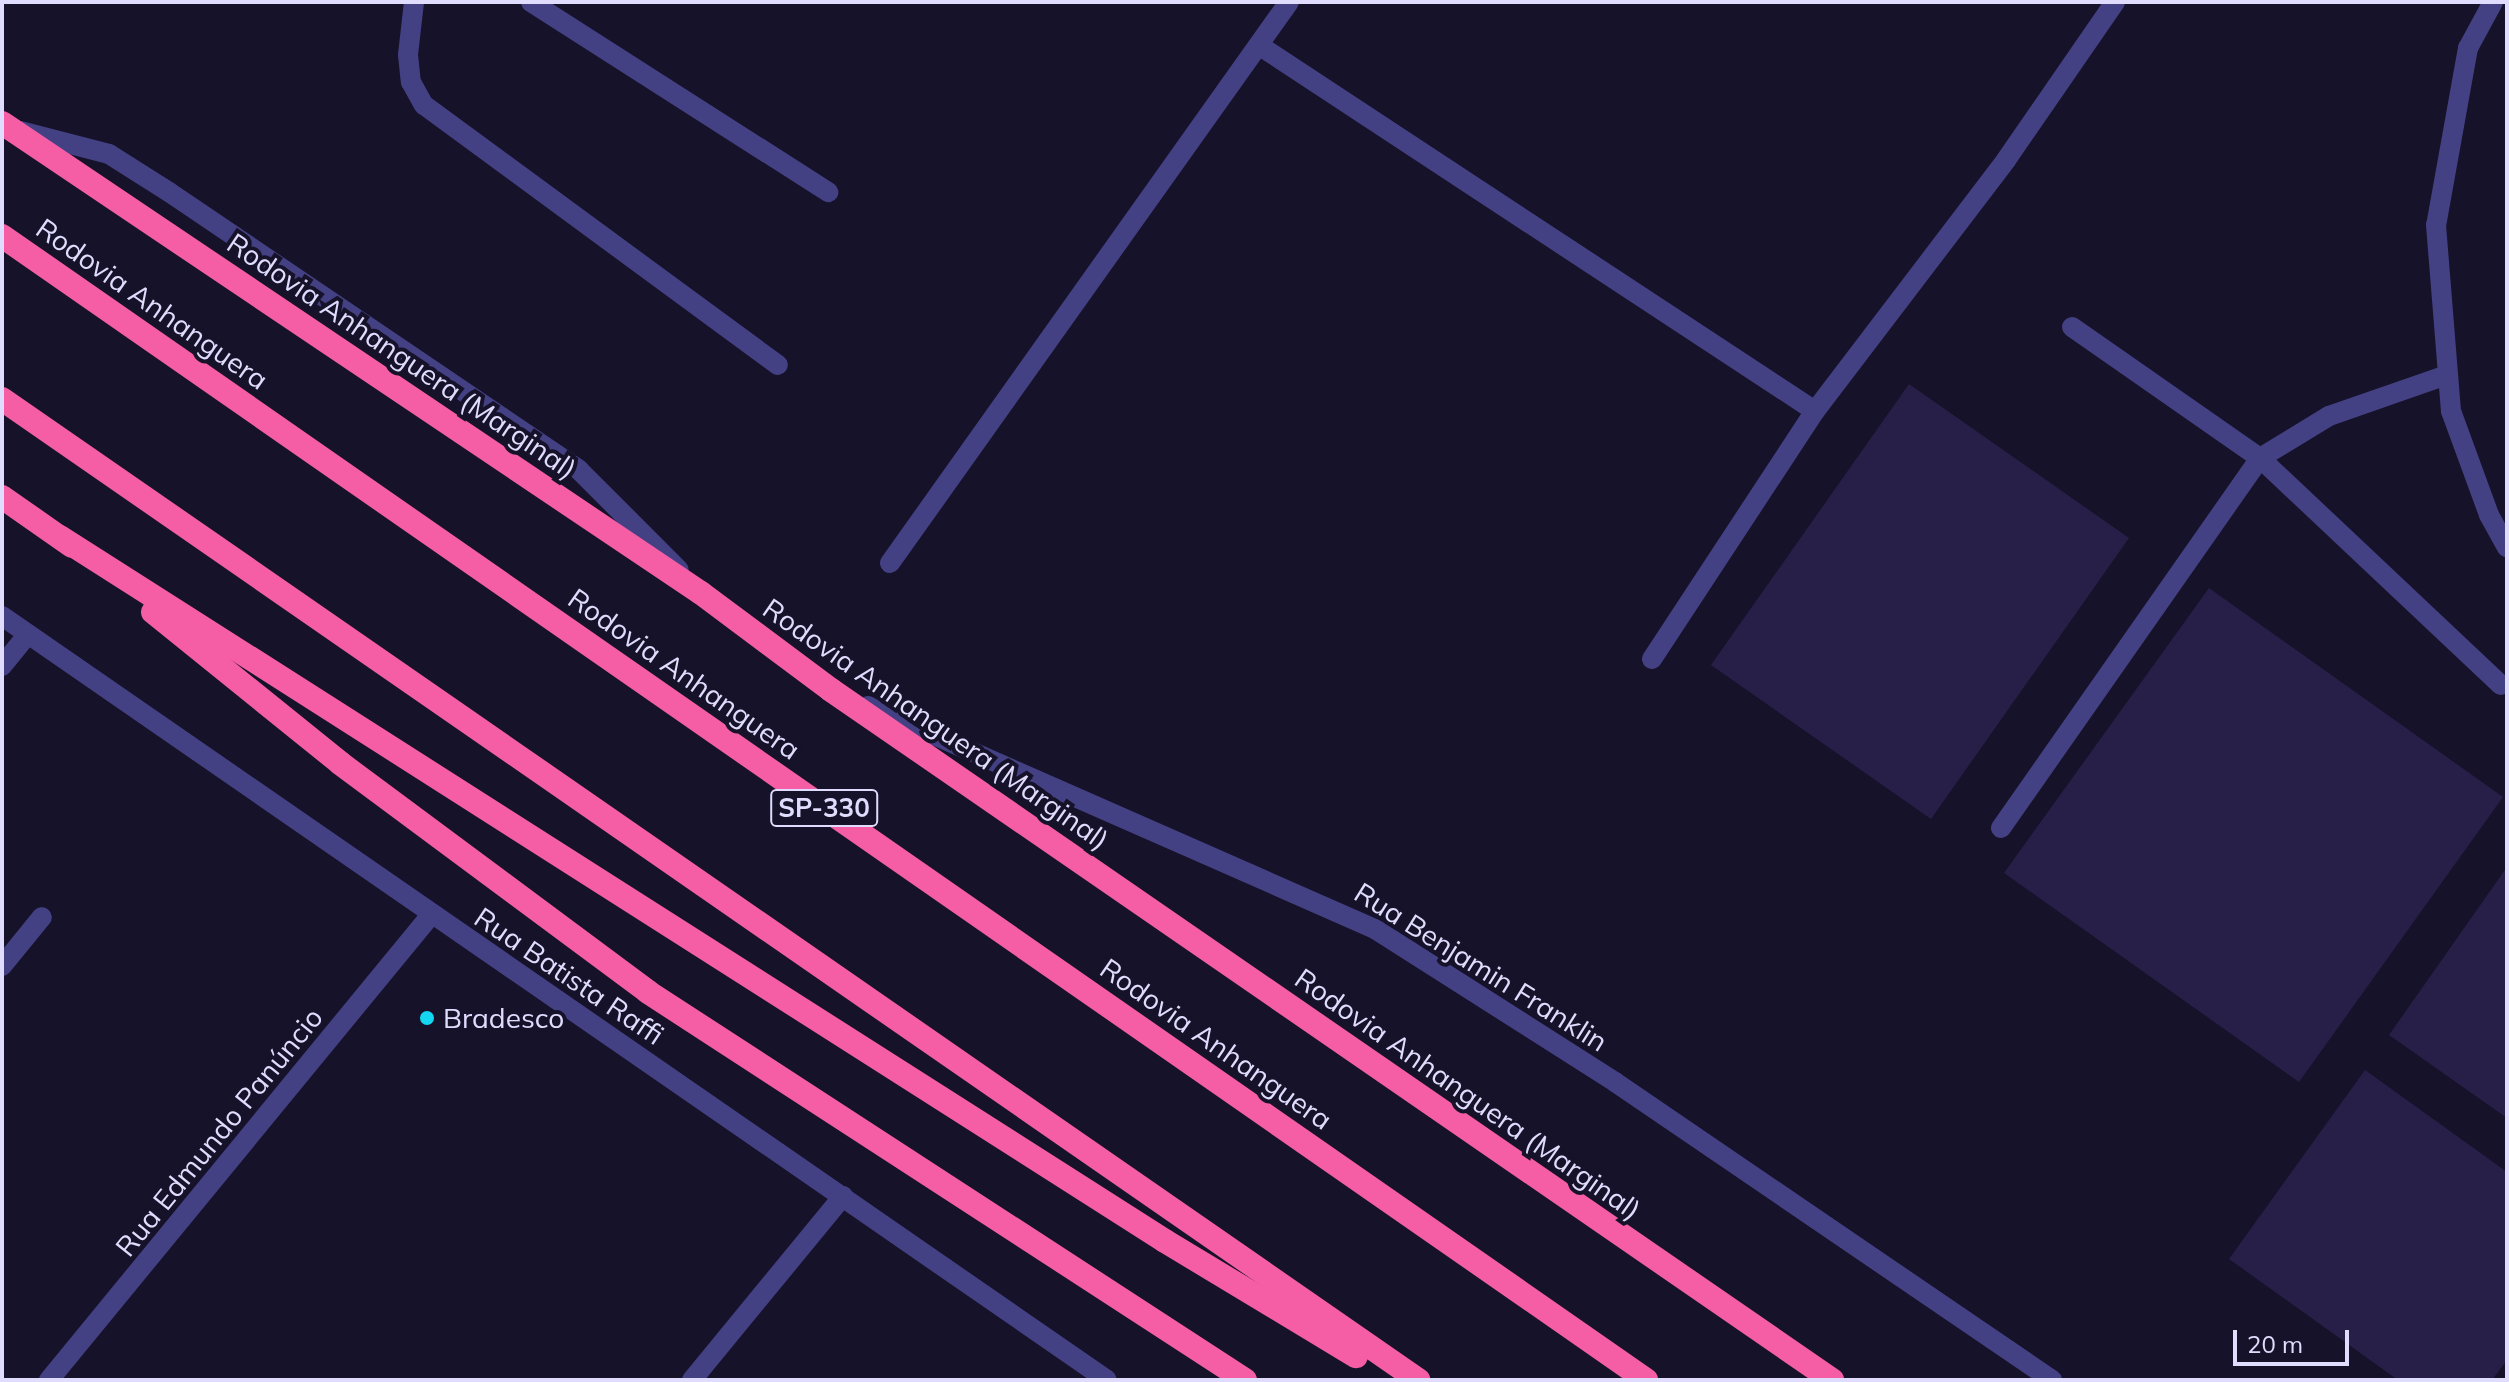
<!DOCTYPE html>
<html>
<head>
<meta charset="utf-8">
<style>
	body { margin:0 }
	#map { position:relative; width:2509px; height:1382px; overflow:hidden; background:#161229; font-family:Mulish,sans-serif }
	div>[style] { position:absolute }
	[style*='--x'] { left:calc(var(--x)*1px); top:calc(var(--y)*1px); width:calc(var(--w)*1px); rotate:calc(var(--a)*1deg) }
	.building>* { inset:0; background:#281f48 }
	.minor>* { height:20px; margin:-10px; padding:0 10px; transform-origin:10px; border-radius:10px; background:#444084 }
	.highway>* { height:24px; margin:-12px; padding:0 12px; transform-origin:12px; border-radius:12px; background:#f55ea4 }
	.dots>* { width:22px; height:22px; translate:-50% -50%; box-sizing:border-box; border:4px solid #161229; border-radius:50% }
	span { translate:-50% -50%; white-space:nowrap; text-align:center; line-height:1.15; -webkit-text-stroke:8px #161229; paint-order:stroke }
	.shield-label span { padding:2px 6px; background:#161229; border:2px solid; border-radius:6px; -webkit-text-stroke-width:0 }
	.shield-label { font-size:26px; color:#e0dcfd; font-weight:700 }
	.street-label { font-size:28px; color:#e0dcfd }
	.poi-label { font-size:28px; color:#e0dcfd }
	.left { translate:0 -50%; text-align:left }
	.frame { position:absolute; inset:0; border:4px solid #e0dcfd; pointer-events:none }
	.scale { position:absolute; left:2233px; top:1330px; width:116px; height:36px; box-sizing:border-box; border:4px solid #e0dcfd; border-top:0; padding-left:10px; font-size:24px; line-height:28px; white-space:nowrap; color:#e0dcfd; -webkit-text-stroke:6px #161229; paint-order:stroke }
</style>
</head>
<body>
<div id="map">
	<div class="building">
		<i style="clip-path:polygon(1909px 384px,2129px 538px,1931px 819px,1711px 665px)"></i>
		<i style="clip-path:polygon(2209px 588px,2503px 797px,2299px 1082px,2004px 873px)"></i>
		<i style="clip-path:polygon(2507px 867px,2507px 1118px,2389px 1035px)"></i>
		<i style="clip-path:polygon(2365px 1070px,2507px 1172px,2507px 1360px,2492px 1380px,2398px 1380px,2229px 1259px)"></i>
	</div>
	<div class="minor">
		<i style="--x:414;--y:2;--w:53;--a:96.5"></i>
		<i style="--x:408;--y:55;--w:27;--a:84"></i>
		<i style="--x:411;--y:82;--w:26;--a:61"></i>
		<i style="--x:424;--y:105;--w:439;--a:36.3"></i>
		<i style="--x:531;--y:2;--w:353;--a:32.6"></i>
		<i style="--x:2493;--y:2;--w:52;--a:118.5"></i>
		<i style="--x:2468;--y:48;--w:180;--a:100.2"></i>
		<i style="--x:2436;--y:225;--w:187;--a:85.4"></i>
		<i style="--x:2451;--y:411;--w:111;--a:69.9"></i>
		<i style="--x:2489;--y:515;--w:37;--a:61"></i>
		<i style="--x:1260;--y:46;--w:664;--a:33.33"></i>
		<i style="--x:20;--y:131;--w:92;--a:14.5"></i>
		<i style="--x:109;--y:154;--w:71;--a:32.3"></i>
		<i style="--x:169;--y:192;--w:495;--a:34.1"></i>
		<i style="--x:579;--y:470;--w:141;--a:45"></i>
		<i style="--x:2072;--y:327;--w:229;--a:34.9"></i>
		<i style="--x:2260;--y:458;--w:331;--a:43.3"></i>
		<i style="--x:890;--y:563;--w:688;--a:-54.58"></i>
		<i style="--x:2;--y:616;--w:1343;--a:34.66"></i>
		<i style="--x:1652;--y:659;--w:297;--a:-56.7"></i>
		<i style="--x:1815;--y:411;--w:315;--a:-52.7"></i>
		<i style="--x:2006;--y:160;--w:192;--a:-55.4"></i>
		<i style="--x:2;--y:666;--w:41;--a:-50.9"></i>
		<i style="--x:868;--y:706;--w:554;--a:23.74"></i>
		<i style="--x:1375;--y:929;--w:285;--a:32.5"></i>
		<i style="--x:1615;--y:1082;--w:529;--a:34.29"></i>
		<i style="--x:2001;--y:828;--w:452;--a:-55"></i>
		<i style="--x:2260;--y:458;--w:81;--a:-31.3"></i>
		<i style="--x:2329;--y:416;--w:122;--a:-19.2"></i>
		<i style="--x:2;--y:966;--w:63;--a:-50.8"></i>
		<i style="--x:49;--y:1380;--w:600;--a:-50.61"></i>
		<i style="--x:692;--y:1380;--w:238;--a:-50.6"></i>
	</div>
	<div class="highway">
		<i style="--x:2;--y:123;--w:842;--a:33.92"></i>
		<i style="--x:701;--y:593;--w:162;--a:36.7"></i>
		<i style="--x:831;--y:690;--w:1216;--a:34.58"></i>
		<i style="--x:2;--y:236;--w:2003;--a:34.83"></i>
		<i style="--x:2;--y:399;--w:1723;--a:34.71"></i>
		<i style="--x:2;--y:497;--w:85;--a:35"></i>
		<i style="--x:60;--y:537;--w:1310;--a:32.5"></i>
		<i style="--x:1165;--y:1241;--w:223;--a:31.1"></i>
		<i style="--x:153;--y:612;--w:240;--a:38.9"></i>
		<i style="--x:340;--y:763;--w:384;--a:36.6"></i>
		<i style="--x:648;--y:992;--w:712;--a:33.02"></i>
	</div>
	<div class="dots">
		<i style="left:427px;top:1018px;background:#14d6f1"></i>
	</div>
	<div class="shield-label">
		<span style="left:824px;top:808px">SP-330</span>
	</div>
	<div class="street-label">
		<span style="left:152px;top:304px;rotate:35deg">Rodovia Anhanguera</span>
		<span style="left:402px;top:356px;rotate:34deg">Rodovia Anhanguera (Marginal)</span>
		<span style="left:684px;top:674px;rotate:35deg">Rodovia Anhanguera</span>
		<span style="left:936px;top:724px;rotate:35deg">Rodovia Anhanguera (Marginal)</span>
		<span style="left:1481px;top:967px;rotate:32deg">Rua Benjamin Franklin</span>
		<span style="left:569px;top:976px;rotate:34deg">Rua Batista Raffi</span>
		<span style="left:1216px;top:1044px;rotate:35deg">Rodovia Anhanguera</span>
		<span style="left:1468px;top:1094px;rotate:35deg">Rodovia Anhanguera (Marginal)</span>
		<span style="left:219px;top:1132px;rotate:-51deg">Rua Edmundo Panúncio</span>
	</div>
	<div class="poi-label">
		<span class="left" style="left:443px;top:1018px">Bradesco</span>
	</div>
	<div class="frame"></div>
	<div class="scale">20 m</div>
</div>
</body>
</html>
